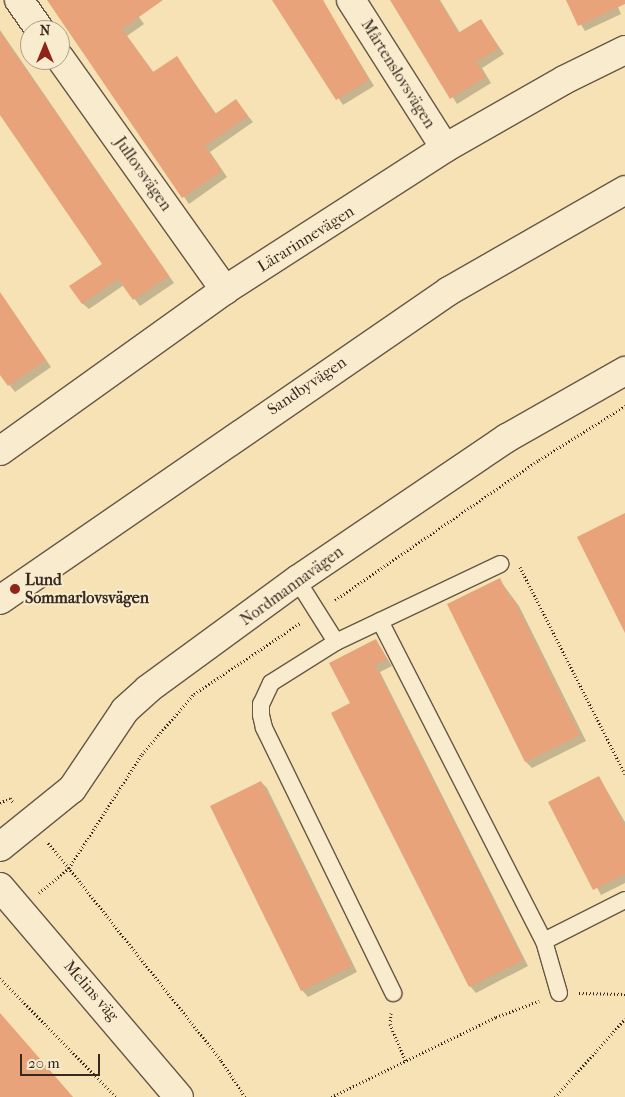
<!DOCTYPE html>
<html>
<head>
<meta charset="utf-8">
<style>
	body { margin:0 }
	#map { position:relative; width:625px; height:1097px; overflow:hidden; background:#f6e2b4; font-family:"IM FELL French Canon",serif }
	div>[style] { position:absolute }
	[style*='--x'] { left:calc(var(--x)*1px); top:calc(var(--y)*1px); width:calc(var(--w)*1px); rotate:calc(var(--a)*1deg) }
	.shadow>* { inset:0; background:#0003 }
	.building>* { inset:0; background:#e8a37a }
	.path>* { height:3px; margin-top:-1.5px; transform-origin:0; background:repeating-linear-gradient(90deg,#372920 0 1px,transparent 0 3.5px) }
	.roads { filter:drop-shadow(1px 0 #675745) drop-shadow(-1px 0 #675745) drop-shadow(0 1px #675745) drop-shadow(0 -1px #675745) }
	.service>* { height:16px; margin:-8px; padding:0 8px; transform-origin:8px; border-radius:8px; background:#f9ecce }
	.minor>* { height:28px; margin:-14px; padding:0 14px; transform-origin:14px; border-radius:14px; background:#f9ecce }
	.secondary>* { height:28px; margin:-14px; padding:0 14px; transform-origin:14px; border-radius:14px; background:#f9ecce }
	.dots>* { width:14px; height:14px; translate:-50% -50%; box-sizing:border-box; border:2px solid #f9ecce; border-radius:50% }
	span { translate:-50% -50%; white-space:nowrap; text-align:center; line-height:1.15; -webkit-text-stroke:4px #f9ecce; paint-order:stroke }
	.street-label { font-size:16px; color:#372920 }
	.poi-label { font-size:16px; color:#372920; font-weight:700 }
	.left { translate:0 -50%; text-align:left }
	.north { position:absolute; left:20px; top:20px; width:50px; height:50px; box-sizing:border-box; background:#f9ecce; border:1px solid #ab9e88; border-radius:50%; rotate:0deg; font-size:14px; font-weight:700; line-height:20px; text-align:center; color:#372920 }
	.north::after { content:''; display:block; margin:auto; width:18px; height:22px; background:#8f2418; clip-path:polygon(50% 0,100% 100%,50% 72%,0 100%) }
	.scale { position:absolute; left:20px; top:1054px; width:80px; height:22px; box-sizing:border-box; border:2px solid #372920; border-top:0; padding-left:6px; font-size:15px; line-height:18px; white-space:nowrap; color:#372920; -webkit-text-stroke:4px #f9ecce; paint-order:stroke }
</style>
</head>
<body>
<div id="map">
	<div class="shadow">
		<i style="clip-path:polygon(48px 0,127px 0,144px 24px,127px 36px,154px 73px,177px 58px,217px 115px,236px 101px,253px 122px,210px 152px,227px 177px,189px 204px)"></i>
		<i style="clip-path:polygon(274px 0,322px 0,374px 86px,343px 105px)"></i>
		<i style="clip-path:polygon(392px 0,440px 0,460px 33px,481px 20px,504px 54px,482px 68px,491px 83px,457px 104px)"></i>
		<i style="clip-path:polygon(566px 0,615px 0,621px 14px,585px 31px)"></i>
		<i style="clip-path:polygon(0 30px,174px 283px,140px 306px,124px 285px,89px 309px,82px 303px,104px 264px,0 113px)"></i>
		<i style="clip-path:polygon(0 293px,51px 367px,15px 392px,0 373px)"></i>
		<i style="clip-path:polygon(499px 579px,519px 606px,586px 741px,532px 768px,526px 762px)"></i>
		<i style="clip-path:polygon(376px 640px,392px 666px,380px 672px,528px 966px,476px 993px,470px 986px,351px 704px)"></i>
		<i style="clip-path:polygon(599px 777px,625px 822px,625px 883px,601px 895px,550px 802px)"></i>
		<i style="clip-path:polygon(261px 782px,267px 788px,357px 972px,308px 997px,302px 990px)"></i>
	</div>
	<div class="building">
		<i style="clip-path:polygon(47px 0,163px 0,122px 29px,153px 72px,177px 56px,215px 114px,236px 99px,248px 116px,205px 146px,222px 171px,182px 198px)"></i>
		<i style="clip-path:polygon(272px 0,323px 0,369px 80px,336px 100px)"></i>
		<i style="clip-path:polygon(390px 0,439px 0,458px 33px,481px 19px,499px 48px,476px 62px,486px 77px,450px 99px)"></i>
		<i style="clip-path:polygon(566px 0,625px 0,625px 4px,578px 26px)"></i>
		<i style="clip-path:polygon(0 32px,169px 276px,133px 300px,118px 279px,82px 304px,69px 286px,102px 264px,0 115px)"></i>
		<i style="clip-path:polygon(0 292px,46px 360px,8px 386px,0 375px)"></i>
		<i style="clip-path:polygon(625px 513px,625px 633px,577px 537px)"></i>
		<i style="clip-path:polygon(500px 578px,510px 599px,513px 598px,580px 735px,525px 762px,447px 604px)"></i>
		<i style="clip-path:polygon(376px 639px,387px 659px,375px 665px,523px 960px,469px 987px,331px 713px,350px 703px,329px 663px)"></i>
		<i style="clip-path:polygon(599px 776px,625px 826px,625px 874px,593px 890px,548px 802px)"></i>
		<i style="clip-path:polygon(261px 781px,352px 966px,301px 991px,210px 806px)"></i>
		<i style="clip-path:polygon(0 1013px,21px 1037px,73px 1097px,0 1097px)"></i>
	</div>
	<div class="path">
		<i style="--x:520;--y:567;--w:232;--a:63.1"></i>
		<i style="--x:335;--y:600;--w:247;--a:-34.5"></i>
		<i style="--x:539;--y:460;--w:102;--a:-32.1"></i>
		<i style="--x:0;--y:803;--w:11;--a:-27"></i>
		<i style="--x:10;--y:798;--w:5;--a:53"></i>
		<i style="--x:39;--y:893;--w:39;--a:-40"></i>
		<i style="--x:69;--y:868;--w:33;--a:-130"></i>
		<i style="--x:0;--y:978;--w:166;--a:45.7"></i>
		<i style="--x:579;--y:993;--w:46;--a:1.2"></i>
		<i style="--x:391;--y:1013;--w:11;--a:95"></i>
		<i style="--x:390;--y:1024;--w:41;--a:67.2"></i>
		<i style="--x:245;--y:1097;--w:44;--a:-123"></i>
		<i style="--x:221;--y:1060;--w:245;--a:-128.4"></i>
		<i style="--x:69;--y:868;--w:135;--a:-57.4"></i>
		<i style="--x:142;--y:754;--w:79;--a:-49.1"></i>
		<i style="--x:194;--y:694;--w:128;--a:-33.8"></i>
		<i style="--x:331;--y:1097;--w:183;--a:-25.9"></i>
		<i style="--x:496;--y:1017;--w:46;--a:-20.4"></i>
		<i style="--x:555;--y:1097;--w:105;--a:-48.1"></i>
	</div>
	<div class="roads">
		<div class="service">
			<i style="--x:297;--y:580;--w:73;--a:57.8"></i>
			<i style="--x:336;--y:642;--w:182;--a:-25.4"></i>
			<i style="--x:380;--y:621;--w:360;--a:62.9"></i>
			<i style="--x:336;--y:642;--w:77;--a:147.8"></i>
			<i style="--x:271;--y:683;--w:23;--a:115"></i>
			<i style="--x:261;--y:704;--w:11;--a:90"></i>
			<i style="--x:261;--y:715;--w:13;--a:77"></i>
			<i style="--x:264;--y:728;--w:295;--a:64"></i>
			<i style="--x:559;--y:993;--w:54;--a:-106.1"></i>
			<i style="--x:544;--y:941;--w:91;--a:-26.8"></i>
		</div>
		<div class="minor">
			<i style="--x:19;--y:0;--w:37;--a:55"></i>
			<i style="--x:351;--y:0;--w:175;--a:57.6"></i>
			<i style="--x:60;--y:58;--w:285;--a:54.6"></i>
			<i style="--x:0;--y:451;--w:277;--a:-35.6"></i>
			<i style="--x:225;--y:290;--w:262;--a:-32.8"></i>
			<i style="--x:445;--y:148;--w:137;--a:-29.7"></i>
			<i style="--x:564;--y:80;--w:68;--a:-26.2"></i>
			<i style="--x:0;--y:847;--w:92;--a:-38.9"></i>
			<i style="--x:72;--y:789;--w:95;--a:-56.1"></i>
			<i style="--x:125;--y:710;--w:31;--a:-42"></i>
			<i style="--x:148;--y:689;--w:185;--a:-36.2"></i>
			<i style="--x:297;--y:580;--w:254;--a:-34.1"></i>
			<i style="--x:507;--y:438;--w:136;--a:-29.6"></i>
			<i style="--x:0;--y:887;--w:276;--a:49.6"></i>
		</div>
		<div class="secondary">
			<i style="--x:0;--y:600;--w:545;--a:-34.54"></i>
			<i style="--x:449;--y:291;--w:203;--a:-29.8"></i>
		</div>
	</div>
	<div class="dots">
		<i style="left:15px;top:589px;background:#8f2418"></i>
	</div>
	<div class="street-label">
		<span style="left:398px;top:74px;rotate:58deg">Mårtenslovsvägen</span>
		<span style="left:143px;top:174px;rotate:55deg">Jullovsvägen</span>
		<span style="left:306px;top:239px;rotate:-32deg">Lärarinnevägen</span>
		<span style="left:307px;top:386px;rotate:-34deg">Sandbyvägen</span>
		<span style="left:292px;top:586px;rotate:-36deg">Nordmannavägen</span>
		<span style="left:91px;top:991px;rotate:49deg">Melins väg</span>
	</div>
	<div class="poi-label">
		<span class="left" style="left:25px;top:589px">Lund<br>Sommarlovsvägen</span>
	</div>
	<div class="north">N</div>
	<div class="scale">20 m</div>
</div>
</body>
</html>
